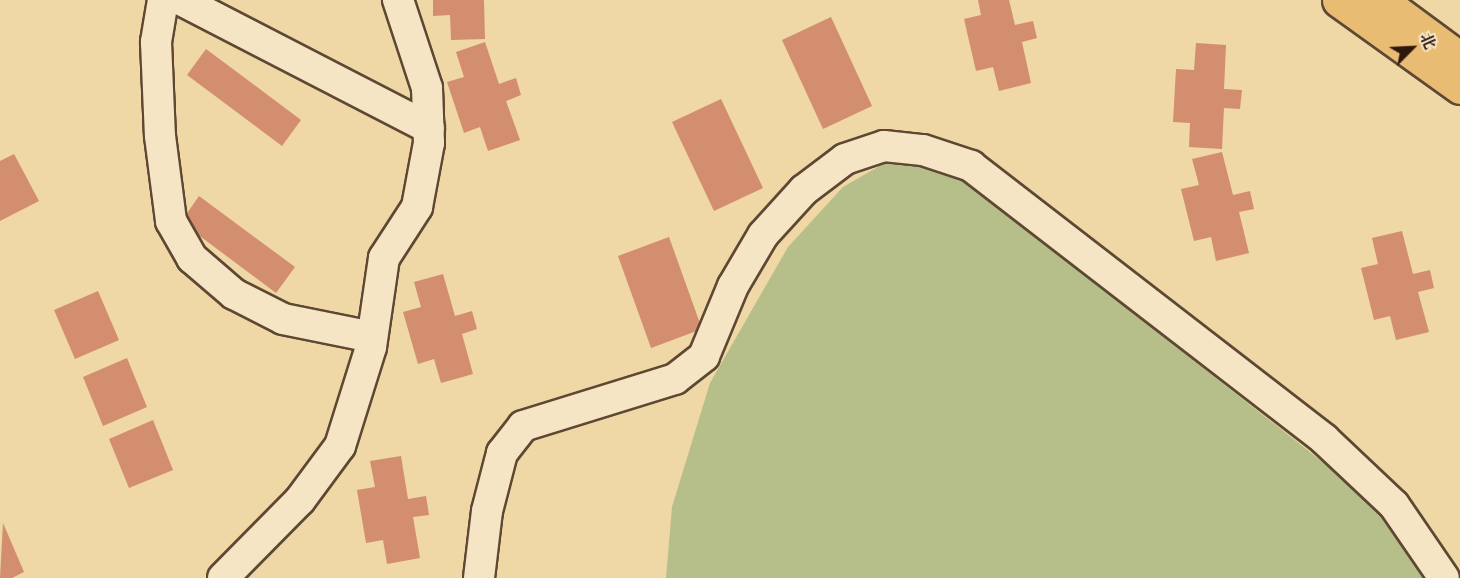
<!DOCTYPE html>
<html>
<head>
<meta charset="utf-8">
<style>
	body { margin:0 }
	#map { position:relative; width:1460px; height:578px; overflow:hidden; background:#efd7a6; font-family:"Libre Caslon Text","Noto Serif SC",serif }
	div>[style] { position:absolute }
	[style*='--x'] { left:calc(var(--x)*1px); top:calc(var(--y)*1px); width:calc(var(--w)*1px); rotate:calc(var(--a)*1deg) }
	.green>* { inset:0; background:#b6bf89 }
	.building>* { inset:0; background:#d38d6f }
	.roads { filter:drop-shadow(2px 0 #5e4833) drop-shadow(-2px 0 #5e4833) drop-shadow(0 2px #5e4833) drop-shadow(0 -2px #5e4833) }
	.minor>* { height:30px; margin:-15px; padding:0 15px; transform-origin:15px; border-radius:15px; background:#f5e5c5 }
	.major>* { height:33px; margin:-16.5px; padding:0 16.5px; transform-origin:16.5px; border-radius:16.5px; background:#e8bc73 }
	span { translate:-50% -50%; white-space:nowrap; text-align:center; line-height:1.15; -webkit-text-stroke:4.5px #f5e5c5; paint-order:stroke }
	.north { position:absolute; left:1382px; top:18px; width:60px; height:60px; -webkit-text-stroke:4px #f5e5c5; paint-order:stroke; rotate:66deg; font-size:16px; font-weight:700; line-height:24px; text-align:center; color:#2e180d }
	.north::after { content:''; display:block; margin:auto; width:21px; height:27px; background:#2e180d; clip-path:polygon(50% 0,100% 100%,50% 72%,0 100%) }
</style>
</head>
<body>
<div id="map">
	<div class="green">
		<i style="clip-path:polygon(890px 160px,953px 171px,1348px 482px,1417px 551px,1428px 578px,666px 578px,672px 507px,710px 383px,788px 247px,843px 187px)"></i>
	</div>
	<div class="building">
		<i style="clip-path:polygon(433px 0,484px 0,485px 39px,451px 40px,450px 15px,433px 16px)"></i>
		<i style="clip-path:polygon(978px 0,1009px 0,1015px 25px,1033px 21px,1037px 38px,1022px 42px,1031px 83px,999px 91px,993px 67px,976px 71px,964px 19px,981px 15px)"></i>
		<i style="clip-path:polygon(831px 17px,872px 106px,823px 129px,782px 40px)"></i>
		<i style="clip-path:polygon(485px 42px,499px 84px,516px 78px,521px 95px,506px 101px,520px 140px,488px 151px,480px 127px,464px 133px,447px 82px,464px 77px,456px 52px)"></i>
		<i style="clip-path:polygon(1196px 43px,1226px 45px,1224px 89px,1242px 90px,1240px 109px,1224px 108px,1222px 149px,1189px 147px,1190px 123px,1173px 122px,1176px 69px,1194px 70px)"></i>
		<i style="clip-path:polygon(206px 49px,301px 120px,282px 146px,187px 75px)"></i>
		<i style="clip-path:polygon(721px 99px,763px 188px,714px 211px,672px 122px)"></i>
		<i style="clip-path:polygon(1222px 152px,1233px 195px,1250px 191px,1254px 209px,1239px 212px,1249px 253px,1216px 261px,1211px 237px,1194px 241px,1181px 189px,1199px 185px,1192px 159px)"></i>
		<i style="clip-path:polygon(14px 154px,39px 201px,0 221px,0 161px)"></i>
		<i style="clip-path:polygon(199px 196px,295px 267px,276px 293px,181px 222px)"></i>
		<i style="clip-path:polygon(1402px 231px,1413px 274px,1430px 270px,1434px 288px,1418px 292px,1429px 332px,1396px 340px,1390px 316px,1374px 320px,1361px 268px,1378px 264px,1372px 238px)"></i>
		<i style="clip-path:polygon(669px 237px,702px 329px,651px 348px,618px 256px)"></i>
		<i style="clip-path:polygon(443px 274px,455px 316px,472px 311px,477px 329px,462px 334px,473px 374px,441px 383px,434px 359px,418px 364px,403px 312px,421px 307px,414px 282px)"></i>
		<i style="clip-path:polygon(98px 291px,119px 340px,75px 359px,54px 310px)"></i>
		<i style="clip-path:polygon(127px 358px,147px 407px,103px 426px,83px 377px)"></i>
		<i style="clip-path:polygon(153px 420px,173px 470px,129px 488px,109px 439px)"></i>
		<i style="clip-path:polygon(401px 456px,408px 499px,426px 496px,429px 515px,413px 517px,420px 558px,387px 564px,383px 540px,366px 543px,357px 490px,375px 487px,370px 461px)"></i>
		<i style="clip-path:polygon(3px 523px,24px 572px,12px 578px,0 578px)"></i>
	</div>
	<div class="roads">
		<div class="minor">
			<i style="--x:163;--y:0;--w:43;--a:99.5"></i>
			<i style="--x:156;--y:42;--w:94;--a:87.6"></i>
			<i style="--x:160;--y:136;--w:86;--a:82.6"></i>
			<i style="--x:171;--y:221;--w:43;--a:60.4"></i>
			<i style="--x:192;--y:258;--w:55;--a:40.6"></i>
			<i style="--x:234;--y:294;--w:55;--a:27"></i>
			<i style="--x:283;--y:319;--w:91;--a:11.4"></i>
			<i style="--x:181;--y:0;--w:279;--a:27.3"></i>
			<i style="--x:223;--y:578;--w:110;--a:-45.4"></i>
			<i style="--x:300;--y:500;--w:67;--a:-53.5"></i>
			<i style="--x:340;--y:446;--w:104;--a:-72.6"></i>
			<i style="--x:371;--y:347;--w:90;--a:-81.7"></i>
			<i style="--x:384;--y:258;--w:61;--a:-57.1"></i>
			<i style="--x:417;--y:207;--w:65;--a:-79.4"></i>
			<i style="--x:429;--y:143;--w:55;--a:-92.1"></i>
			<i style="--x:427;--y:88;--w:93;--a:-108.2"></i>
			<i style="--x:479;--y:578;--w:67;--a:-83.2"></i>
			<i style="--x:487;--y:511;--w:60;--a:-75.5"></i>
			<i style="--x:502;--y:453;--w:34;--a:-52"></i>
			<i style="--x:523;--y:426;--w:159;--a:-17.2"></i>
			<i style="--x:675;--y:379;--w:37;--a:-38"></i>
			<i style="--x:704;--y:356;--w:76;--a:-67.5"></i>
			<i style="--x:733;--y:286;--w:59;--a:-59.5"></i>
			<i style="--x:763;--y:235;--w:61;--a:-47.7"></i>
			<i style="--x:804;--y:190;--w:51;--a:-37.1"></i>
			<i style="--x:845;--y:159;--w:41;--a:-18.4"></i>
			<i style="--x:884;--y:146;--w:39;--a:6"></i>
			<i style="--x:923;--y:150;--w:51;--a:18.4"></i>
			<i style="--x:971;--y:166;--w:446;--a:37.7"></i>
			<i style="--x:1324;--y:439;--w:96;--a:43.3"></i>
			<i style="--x:1394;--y:505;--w:88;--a:55.6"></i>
		</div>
		<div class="major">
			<i style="--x:1339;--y:0;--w:149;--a:35.7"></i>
			<i style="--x:1380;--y:0;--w:99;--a:36.4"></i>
		</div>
	</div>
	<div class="north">北</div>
</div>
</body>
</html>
